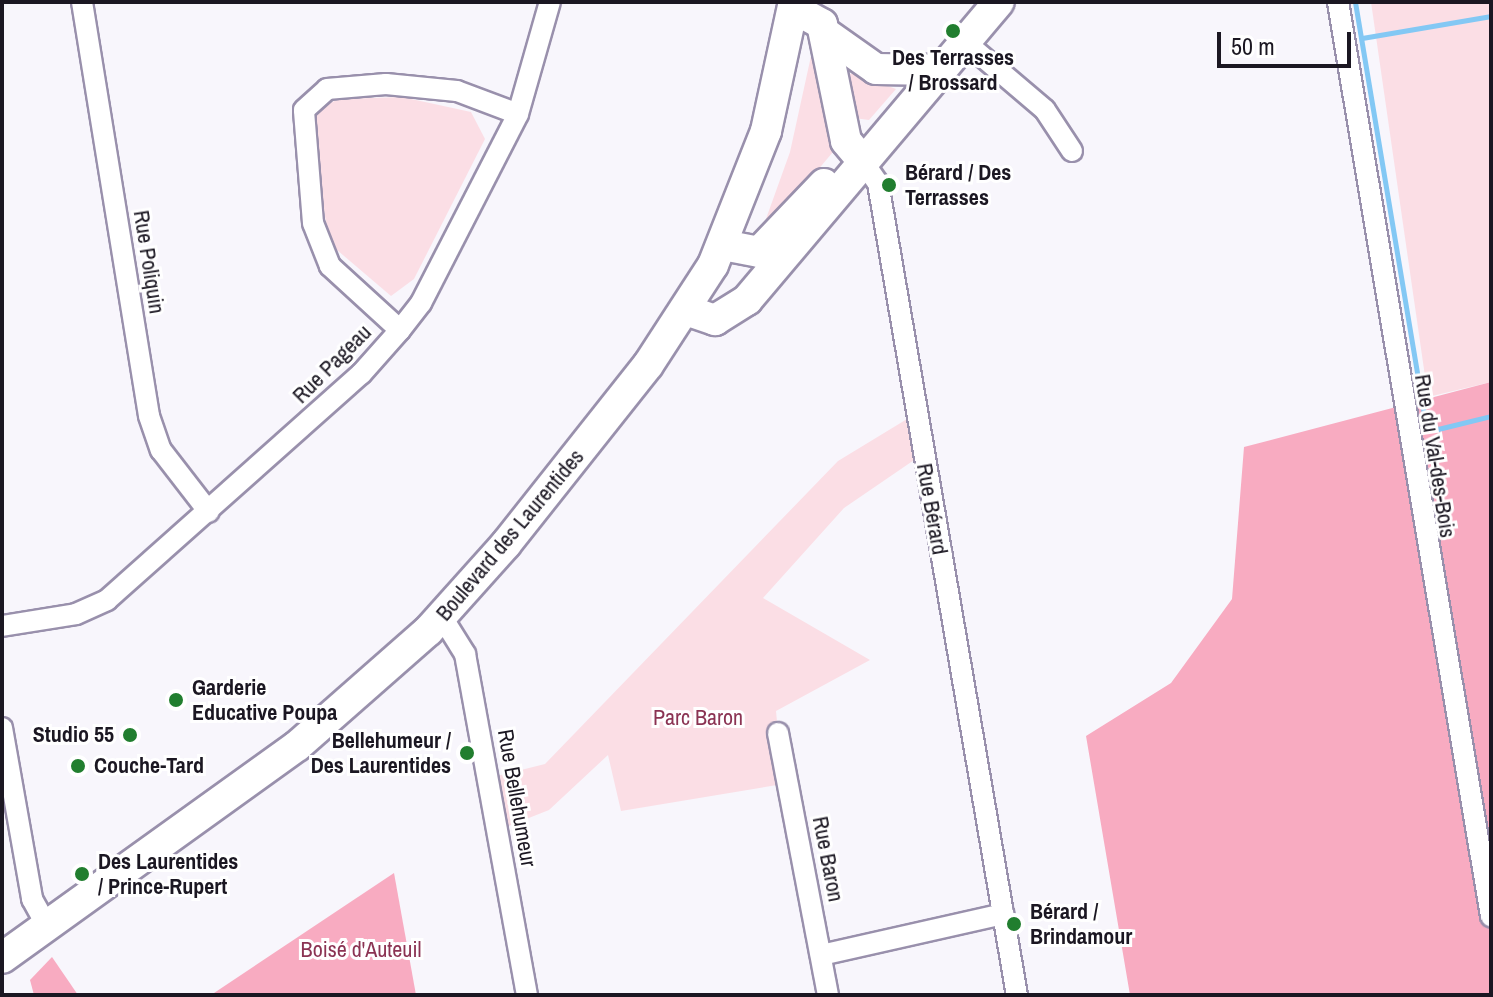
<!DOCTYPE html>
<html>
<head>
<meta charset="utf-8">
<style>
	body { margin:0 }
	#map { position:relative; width:1493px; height:997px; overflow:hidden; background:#f8f6fc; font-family:"Archivo Narrow",sans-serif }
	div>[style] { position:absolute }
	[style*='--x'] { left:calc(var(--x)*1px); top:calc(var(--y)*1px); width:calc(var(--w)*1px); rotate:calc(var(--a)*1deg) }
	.green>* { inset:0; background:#fbdee5 }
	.forest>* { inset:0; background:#f8abc1 }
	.stream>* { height:5px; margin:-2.5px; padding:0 2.5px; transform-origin:2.5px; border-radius:2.5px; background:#83c8f4 }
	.roads { filter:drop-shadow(2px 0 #9990ac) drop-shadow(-2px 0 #9990ac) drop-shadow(0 2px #9990ac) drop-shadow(0 -2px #9990ac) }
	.street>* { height:20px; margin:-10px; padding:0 10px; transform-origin:10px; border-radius:10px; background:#fff }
	.secondary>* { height:30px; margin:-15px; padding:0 15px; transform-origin:15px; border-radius:15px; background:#fff }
	.dots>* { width:22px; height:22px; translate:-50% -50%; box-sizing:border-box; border:4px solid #fff; border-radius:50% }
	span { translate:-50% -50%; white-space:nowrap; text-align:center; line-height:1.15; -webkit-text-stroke:6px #fff; paint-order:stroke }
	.poi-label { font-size:22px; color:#1b1722; font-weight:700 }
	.left { translate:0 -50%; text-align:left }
	.right { translate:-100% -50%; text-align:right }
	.street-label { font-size:22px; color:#1b1722 }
	.park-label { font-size:22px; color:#8b3353 }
	.frame { position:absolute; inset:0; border:4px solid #1b1722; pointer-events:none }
	.scale { position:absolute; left:1217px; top:32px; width:134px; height:36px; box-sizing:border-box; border:4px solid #1b1722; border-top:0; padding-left:10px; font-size:24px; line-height:28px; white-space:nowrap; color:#1b1722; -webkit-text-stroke:6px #fff; paint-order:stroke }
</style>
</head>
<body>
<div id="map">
	<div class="green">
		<i style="clip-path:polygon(1371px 2px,1491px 2px,1491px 382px,1428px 397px)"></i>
		<i style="clip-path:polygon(813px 47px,838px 146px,758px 241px,790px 152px)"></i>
		<i style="clip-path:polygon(853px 73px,896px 89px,869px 120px,854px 118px,848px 75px)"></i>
		<i style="clip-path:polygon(402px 97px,471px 112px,485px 139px,414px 279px,391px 296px,330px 244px,309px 127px,319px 108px,339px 99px)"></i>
		<i style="clip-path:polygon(912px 416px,920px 456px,844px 508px,763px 598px,870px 660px,776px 711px,783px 784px,621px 811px,608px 755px,549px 810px,506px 827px,497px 776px,545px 764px,838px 461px)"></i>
	</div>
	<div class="forest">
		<i style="clip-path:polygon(1491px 382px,1491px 995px,1130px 995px,1086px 736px,1171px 683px,1232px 599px,1244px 447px)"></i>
		<i style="clip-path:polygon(394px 873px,416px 995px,211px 995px)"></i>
		<i style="clip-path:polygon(52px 957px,78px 995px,34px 995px,30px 980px)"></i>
	</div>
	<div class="stream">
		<i style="--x:1355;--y:2;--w:424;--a:80.5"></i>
		<i style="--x:1425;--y:420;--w:16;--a:35"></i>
		<i style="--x:1438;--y:429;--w:55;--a:-13.8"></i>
		<i style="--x:1362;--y:38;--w:131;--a:-9.7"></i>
	</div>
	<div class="roads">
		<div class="street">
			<i style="--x:82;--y:2;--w:419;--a:80.8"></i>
			<i style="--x:149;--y:416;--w:36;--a:71"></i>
			<i style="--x:161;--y:450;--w:78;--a:52.3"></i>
			<i style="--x:1338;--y:2;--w:927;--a:80.5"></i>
			<i style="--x:964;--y:41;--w:106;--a:40.4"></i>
			<i style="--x:1045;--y:110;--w:49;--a:56.6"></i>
			<i style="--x:861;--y:159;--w:29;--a:55"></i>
			<i style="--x:878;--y:183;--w:824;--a:80.29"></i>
			<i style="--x:400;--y:330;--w:95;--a:-137.6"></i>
			<i style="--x:330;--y:266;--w:46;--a:-111.6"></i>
			<i style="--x:313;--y:223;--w:113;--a:-94.6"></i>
			<i style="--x:304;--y:110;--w:31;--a:-42"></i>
			<i style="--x:327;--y:89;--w:59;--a:-4.8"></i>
			<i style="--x:386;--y:84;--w:71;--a:5.6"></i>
			<i style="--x:457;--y:91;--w:65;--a:20.7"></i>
			<i style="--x:442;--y:617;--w:44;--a:58.1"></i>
			<i style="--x:465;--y:654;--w:347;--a:79.7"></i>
			<i style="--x:2;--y:626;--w:75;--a:-9.2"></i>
			<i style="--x:76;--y:614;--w:34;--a:-24"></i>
			<i style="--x:107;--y:600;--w:340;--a:-41.7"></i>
			<i style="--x:361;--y:374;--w:59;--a:-48.4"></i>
			<i style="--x:400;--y:330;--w:34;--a:-52"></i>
			<i style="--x:421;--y:303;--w:212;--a:-62.8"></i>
			<i style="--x:518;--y:114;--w:116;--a:-74.1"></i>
			<i style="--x:2;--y:728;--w:174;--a:80"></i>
			<i style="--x:32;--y:899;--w:31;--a:61"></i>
			<i style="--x:778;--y:733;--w:267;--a:79.2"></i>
			<i style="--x:821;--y:955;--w:187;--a:-12.7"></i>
		</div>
		<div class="secondary">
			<i style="--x:793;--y:8;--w:33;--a:29"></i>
			<i style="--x:822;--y:24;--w:119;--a:78.4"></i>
			<i style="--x:846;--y:141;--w:23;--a:50"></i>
			<i style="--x:825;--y:33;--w:62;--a:35.2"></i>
			<i style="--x:876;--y:69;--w:64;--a:0.9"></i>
			<i style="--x:723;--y:245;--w:37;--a:11"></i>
			<i style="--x:759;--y:252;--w:94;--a:-46.3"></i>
			<i style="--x:686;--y:310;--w:31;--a:19"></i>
			<i style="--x:715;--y:320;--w:38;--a:-32"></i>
			<i style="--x:747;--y:300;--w:390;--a:-49.8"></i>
			<i style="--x:2;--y:958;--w:363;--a:-35.7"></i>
			<i style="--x:297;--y:746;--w:174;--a:-41.3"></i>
			<i style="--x:428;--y:631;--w:117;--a:-48.1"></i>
			<i style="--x:506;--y:544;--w:228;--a:-51.6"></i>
			<i style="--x:648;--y:365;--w:119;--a:-57"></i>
			<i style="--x:713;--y:265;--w:144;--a:-68.4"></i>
			<i style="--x:766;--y:131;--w:132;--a:-77.8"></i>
		</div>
	</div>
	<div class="dots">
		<i style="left:953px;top:31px;background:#217e2f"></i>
		<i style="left:889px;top:185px;background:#217e2f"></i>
		<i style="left:176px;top:700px;background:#217e2f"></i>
		<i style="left:130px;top:735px;background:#217e2f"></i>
		<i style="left:467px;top:753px;background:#217e2f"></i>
		<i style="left:78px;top:766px;background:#217e2f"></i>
		<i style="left:82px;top:874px;background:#217e2f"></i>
		<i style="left:1014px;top:924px;background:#217e2f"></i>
	</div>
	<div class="poi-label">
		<span style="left:953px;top:70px">Des Terrasses<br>/ Brossard</span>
		<span class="left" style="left:905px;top:185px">Bérard / Des<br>Terrasses</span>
		<span class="left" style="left:192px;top:700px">Garderie<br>Educative Poupa</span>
		<span class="right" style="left:114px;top:735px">Studio 55</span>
		<span class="right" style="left:451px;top:753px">Bellehumeur /<br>Des Laurentides</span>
		<span class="left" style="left:94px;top:766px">Couche-Tard</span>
		<span class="left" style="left:98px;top:874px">Des Laurentides<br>/ Prince-Rupert</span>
		<span class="left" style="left:1030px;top:924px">Bérard /<br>Brindamour</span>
	</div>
	<div class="street-label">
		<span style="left:149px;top:262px;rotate:81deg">Rue Poliquin</span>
		<span style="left:332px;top:364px;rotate:-45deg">Rue Pageau</span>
		<span style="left:1435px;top:456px;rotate:81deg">Rue du Val-des-Bois</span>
		<span style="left:932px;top:509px;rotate:80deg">Rue Bérard</span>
		<span style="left:510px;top:535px;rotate:-50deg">Boulevard des Laurentides</span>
		<span style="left:517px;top:798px;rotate:80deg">Rue Bellehumeur</span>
		<span style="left:828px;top:859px;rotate:79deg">Rue Baron</span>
	</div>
	<div class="park-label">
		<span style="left:698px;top:718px">Parc Baron</span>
		<span style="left:361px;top:950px">Boisé d'Auteuil</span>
	</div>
	<div class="frame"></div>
	<div class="scale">50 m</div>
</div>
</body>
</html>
